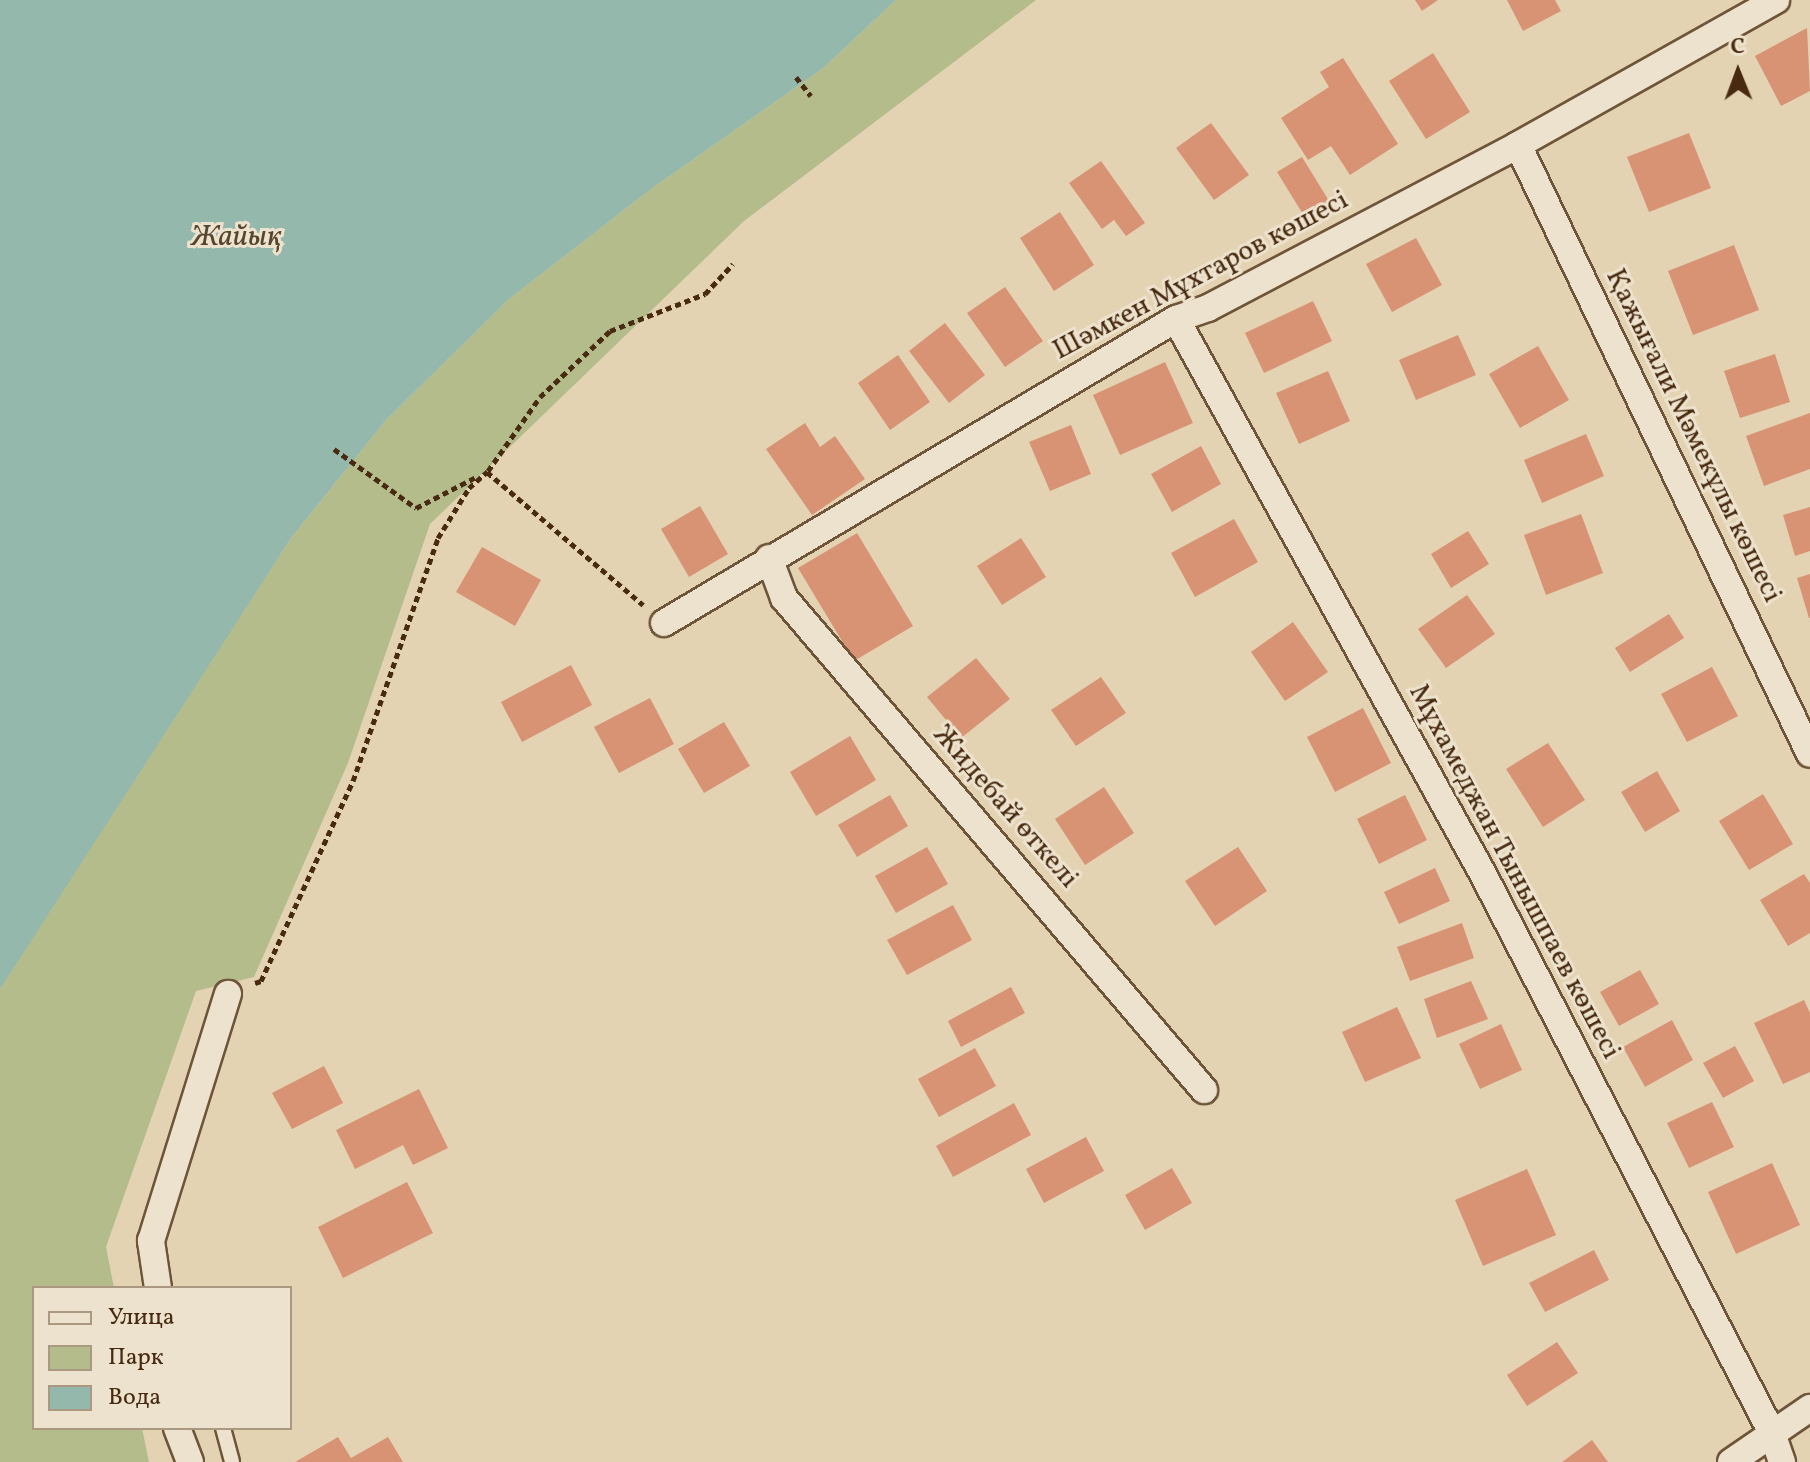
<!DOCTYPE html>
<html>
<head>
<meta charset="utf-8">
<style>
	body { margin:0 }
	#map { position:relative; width:1810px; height:1462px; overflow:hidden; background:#e3d3b2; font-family:Vollkorn,serif }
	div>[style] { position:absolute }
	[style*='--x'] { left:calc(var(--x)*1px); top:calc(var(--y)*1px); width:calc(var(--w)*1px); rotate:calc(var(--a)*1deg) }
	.green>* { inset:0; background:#b4bc8c }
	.water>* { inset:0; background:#95b8ad }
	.building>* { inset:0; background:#d89375 }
	.path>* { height:5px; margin-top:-2.5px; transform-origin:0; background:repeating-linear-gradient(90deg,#472a10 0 6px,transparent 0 10px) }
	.roads { filter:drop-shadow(2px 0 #6e5438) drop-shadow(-2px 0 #6e5438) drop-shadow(0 2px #6e5438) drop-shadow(0 -2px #6e5438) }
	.lane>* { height:14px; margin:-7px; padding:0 7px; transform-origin:7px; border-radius:7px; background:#ede2cd }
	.street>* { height:26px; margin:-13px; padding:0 13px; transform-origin:13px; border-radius:13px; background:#ede2cd }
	span { translate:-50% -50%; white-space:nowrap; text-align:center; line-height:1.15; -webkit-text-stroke:6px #ede2cd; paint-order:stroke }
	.street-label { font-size:28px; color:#472a10 }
	.water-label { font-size:30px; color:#57462f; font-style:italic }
	.legend { position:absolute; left:32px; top:1286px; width:260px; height:144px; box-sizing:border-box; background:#ede2cd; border:2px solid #ab9881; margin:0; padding:10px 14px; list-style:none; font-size:24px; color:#472a10 }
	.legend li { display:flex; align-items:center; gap:16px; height:40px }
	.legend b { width:40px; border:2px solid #ab9881 }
	.north { position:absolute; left:1698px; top:32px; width:80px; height:80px; -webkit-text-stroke:6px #ede2cd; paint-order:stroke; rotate:359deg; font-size:22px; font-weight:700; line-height:32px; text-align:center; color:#472a10 }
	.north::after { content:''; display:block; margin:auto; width:28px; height:36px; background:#472a10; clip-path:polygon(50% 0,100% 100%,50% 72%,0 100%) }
</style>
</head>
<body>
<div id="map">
	<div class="green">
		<i style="clip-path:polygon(896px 0,1036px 0,744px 221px,430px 524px,348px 763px,254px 977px,196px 991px,106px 1247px,114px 1288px,34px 1288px,34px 1428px,142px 1428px,149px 1462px,0 1462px,0 989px,21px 950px,291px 538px,386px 420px,509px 299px,651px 189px,822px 69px)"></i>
	</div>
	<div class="water">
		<i style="clip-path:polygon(0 0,896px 0,822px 69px,651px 189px,509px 299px,386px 420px,291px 538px,0 989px)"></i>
	</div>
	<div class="building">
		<i style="clip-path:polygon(1415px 0,1438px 0,1422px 11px)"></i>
		<i style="clip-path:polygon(1507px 0,1555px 0,1561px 11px,1523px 31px)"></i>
		<i style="clip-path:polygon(1807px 28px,1810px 91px,1781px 106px,1755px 56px)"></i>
		<i style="clip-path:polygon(1433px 53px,1470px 112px,1426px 139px,1389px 81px)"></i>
		<i style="clip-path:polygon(1343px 58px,1398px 144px,1350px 175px,1331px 146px,1308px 160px,1281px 118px,1329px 87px,1320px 72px)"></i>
		<i style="clip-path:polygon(1211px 123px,1249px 175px,1214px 200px,1176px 148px)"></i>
		<i style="clip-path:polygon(1689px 133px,1711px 188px,1649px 212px,1627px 157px)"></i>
		<i style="clip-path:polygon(1302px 157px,1334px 209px,1309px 224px,1277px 172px)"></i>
		<i style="clip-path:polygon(1101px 161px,1145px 223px,1126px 236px,1114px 220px,1102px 229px,1069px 183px)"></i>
		<i style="clip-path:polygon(1060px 212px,1094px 265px,1054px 291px,1020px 238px)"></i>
		<i style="clip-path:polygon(1416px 238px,1442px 285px,1392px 312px,1366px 264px)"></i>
		<i style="clip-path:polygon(1734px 245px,1759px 310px,1693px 335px,1668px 271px)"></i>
		<i style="clip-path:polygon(1005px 287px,1043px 341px,1005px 367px,967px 313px)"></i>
		<i style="clip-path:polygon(1313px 301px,1332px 341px,1264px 373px,1245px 333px)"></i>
		<i style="clip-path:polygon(945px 323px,985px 375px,949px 403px,909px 351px)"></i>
		<i style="clip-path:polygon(1458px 335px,1476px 375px,1416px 400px,1399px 360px)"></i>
		<i style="clip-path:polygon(1538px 346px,1569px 400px,1520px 428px,1489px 374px)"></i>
		<i style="clip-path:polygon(1775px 354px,1790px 402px,1740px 418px,1724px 371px)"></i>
		<i style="clip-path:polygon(898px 355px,930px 402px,890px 430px,858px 383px)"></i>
		<i style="clip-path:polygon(1165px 362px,1193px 423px,1120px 455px,1093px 395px)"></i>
		<i style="clip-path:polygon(1328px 371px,1350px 421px,1299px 444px,1276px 393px)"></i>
		<i style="clip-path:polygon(1810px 413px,1810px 469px,1764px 486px,1746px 436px)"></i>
		<i style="clip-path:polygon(805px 423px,820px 447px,835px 436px,865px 479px,812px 515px,766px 449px)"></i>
		<i style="clip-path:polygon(1071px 425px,1091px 474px,1050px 491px,1029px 442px)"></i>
		<i style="clip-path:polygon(1586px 434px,1604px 476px,1542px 503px,1524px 460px)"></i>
		<i style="clip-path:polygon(1201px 446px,1221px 484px,1172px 512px,1151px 474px)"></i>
		<i style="clip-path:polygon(700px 506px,728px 554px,689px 577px,661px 529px)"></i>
		<i style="clip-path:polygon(1810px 507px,1810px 551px,1795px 556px,1783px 515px)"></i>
		<i style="clip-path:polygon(1581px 514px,1603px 573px,1546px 595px,1524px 535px)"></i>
		<i style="clip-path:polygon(1234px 519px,1258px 562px,1195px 597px,1171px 553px)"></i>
		<i style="clip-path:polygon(1468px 531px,1489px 564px,1451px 588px,1431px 554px)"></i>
		<i style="clip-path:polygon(857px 533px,913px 626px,854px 661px,798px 568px)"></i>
		<i style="clip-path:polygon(1021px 538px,1046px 577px,1002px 605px,977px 566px)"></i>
		<i style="clip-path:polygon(482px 547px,541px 580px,515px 626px,456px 592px)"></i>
		<i style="clip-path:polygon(1810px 574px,1810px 618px,1809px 618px,1797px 578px)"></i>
		<i style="clip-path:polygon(1467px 595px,1495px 634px,1446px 668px,1418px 629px)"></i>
		<i style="clip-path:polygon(1669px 614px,1684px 638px,1630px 672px,1615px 648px)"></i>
		<i style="clip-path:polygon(1293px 622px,1328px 672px,1285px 701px,1251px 652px)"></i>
		<i style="clip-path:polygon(976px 658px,1010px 699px,961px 738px,927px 697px)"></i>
		<i style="clip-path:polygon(571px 665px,592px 705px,522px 742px,501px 702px)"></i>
		<i style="clip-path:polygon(1712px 667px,1738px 716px,1687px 742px,1661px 694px)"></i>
		<i style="clip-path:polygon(1101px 677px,1126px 713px,1076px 746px,1051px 710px)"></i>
		<i style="clip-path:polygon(650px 698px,674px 744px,619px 773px,594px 727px)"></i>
		<i style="clip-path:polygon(1363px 708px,1391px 763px,1335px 792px,1307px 737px)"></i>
		<i style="clip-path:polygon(724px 722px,750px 766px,704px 793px,678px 749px)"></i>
		<i style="clip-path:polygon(850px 736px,876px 780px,816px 816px,790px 772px)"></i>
		<i style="clip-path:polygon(1548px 743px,1585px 800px,1543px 827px,1506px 769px)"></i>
		<i style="clip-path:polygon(1657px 771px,1680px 811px,1645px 832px,1621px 792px)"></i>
		<i style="clip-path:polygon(1104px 787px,1134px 833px,1085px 865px,1055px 819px)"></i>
		<i style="clip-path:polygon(1763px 794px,1793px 844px,1749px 870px,1719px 821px)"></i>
		<i style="clip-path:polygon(890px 795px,908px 826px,857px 857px,838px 825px)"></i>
		<i style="clip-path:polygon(1405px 795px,1427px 840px,1379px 864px,1357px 819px)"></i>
		<i style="clip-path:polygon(927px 847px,948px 884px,896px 913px,875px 876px)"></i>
		<i style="clip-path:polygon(1238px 847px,1267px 891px,1215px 926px,1185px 881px)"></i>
		<i style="clip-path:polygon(1435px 868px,1450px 901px,1399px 924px,1384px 892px)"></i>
		<i style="clip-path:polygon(1804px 874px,1810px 883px,1810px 933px,1788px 946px,1760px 900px)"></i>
		<i style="clip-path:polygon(953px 905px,972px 940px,907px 975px,887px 940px)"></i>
		<i style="clip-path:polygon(1462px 923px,1474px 958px,1410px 981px,1397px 947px)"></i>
		<i style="clip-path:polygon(1640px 970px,1659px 1004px,1619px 1026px,1600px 992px)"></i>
		<i style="clip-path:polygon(1471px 981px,1488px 1019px,1437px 1038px,1424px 999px)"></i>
		<i style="clip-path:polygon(1011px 987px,1025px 1013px,961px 1047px,948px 1021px)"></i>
		<i style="clip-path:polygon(1804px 1000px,1810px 1013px,1810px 1072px,1783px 1084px,1754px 1023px)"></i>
		<i style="clip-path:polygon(1397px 1007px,1421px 1058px,1365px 1082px,1342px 1032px)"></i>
		<i style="clip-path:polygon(1672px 1020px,1693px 1060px,1645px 1087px,1623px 1047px)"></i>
		<i style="clip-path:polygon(1501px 1024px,1522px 1070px,1480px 1089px,1459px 1044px)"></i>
		<i style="clip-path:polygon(1735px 1046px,1754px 1081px,1723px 1098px,1703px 1063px)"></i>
		<i style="clip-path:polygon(975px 1048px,996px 1086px,939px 1117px,918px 1079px)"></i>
		<i style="clip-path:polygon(324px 1066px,343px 1103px,292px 1129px,272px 1093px)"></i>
		<i style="clip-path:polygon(419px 1089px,448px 1148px,413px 1165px,403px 1145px,355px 1169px,336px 1130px)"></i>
		<i style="clip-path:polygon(1712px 1102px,1734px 1147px,1689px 1168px,1667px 1123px)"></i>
		<i style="clip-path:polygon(1014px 1103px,1031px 1135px,953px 1177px,936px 1146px)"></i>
		<i style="clip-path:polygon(1086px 1137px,1104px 1171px,1044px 1203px,1026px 1169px)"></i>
		<i style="clip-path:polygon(1772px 1163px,1800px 1225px,1736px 1254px,1708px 1192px)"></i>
		<i style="clip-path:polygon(1172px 1168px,1192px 1203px,1145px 1230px,1125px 1195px)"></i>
		<i style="clip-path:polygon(1527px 1169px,1556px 1235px,1483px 1266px,1455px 1200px)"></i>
		<i style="clip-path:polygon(407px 1182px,433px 1233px,343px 1278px,318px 1227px)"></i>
		<i style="clip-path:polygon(1594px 1250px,1609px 1280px,1545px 1312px,1529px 1283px)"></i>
		<i style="clip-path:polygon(1557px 1342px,1578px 1373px,1527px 1406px,1507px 1375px)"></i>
		<i style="clip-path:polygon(338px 1437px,351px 1458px,388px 1437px,403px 1462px,295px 1462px)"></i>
		<i style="clip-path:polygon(1592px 1440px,1608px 1462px,1562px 1462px)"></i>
	</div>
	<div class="path">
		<i style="--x:796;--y:77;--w:24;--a:52"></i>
		<i style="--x:334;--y:449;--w:101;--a:35.7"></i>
		<i style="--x:416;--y:508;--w:70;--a:-27.3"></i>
		<i style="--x:487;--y:472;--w:205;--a:40.4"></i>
		<i style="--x:255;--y:983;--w:6;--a:-18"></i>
		<i style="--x:261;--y:981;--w:220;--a:-65.3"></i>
		<i style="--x:353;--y:781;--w:257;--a:-70.7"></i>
		<i style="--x:438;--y:538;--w:59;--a:-58.2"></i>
		<i style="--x:469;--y:488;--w:25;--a:-42"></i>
		<i style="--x:488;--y:471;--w:90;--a:-54.9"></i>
		<i style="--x:540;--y:397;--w:96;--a:-43.3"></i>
		<i style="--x:610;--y:331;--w:102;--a:-21.3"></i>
		<i style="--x:705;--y:294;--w:41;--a:-47"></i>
	</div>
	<div class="roads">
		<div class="lane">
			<i style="--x:223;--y:1428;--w:35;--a:75"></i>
		</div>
		<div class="street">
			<i style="--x:1518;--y:145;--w:675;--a:64.38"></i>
			<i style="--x:1176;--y:319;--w:634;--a:61.05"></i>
			<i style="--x:1483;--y:874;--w:629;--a:62.66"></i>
			<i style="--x:1772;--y:1433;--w:31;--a:71"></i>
			<i style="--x:769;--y:558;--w:43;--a:69.4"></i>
			<i style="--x:784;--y:598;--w:647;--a:49.51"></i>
			<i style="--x:664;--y:623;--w:595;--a:-30.7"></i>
			<i style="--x:1176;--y:319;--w:34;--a:-19"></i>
			<i style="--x:1208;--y:308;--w:350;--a:-27.7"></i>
			<i style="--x:1518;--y:145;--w:296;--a:-29.3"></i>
			<i style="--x:158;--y:1288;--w:48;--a:-98.5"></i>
			<i style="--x:151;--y:1241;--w:259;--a:-72.7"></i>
			<i style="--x:177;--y:1428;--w:36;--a:69"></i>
			<i style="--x:1731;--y:1462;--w:96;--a:-34.4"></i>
		</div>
	</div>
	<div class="street-label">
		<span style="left:1201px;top:276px;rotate:-28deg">Шәмкен Мұхтаров көшесі</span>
		<span style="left:1693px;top:436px;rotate:64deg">Қажығали Мәмекұлы көшесі</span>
		<span style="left:1005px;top:807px;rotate:49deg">Жидебай өткелі</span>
		<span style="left:1514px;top:872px;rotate:62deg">Мұхамеджан Тынышпаев көшесі</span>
	</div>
	<div class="water-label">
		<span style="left:236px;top:237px">Жайық</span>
	</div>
	<ul class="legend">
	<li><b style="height:10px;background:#ede2cd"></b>Улица</li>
	<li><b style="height:22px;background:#b4bc8c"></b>Парк</li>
	<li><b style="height:22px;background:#95b8ad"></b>Вода</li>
	</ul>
	<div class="north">С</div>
</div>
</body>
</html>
